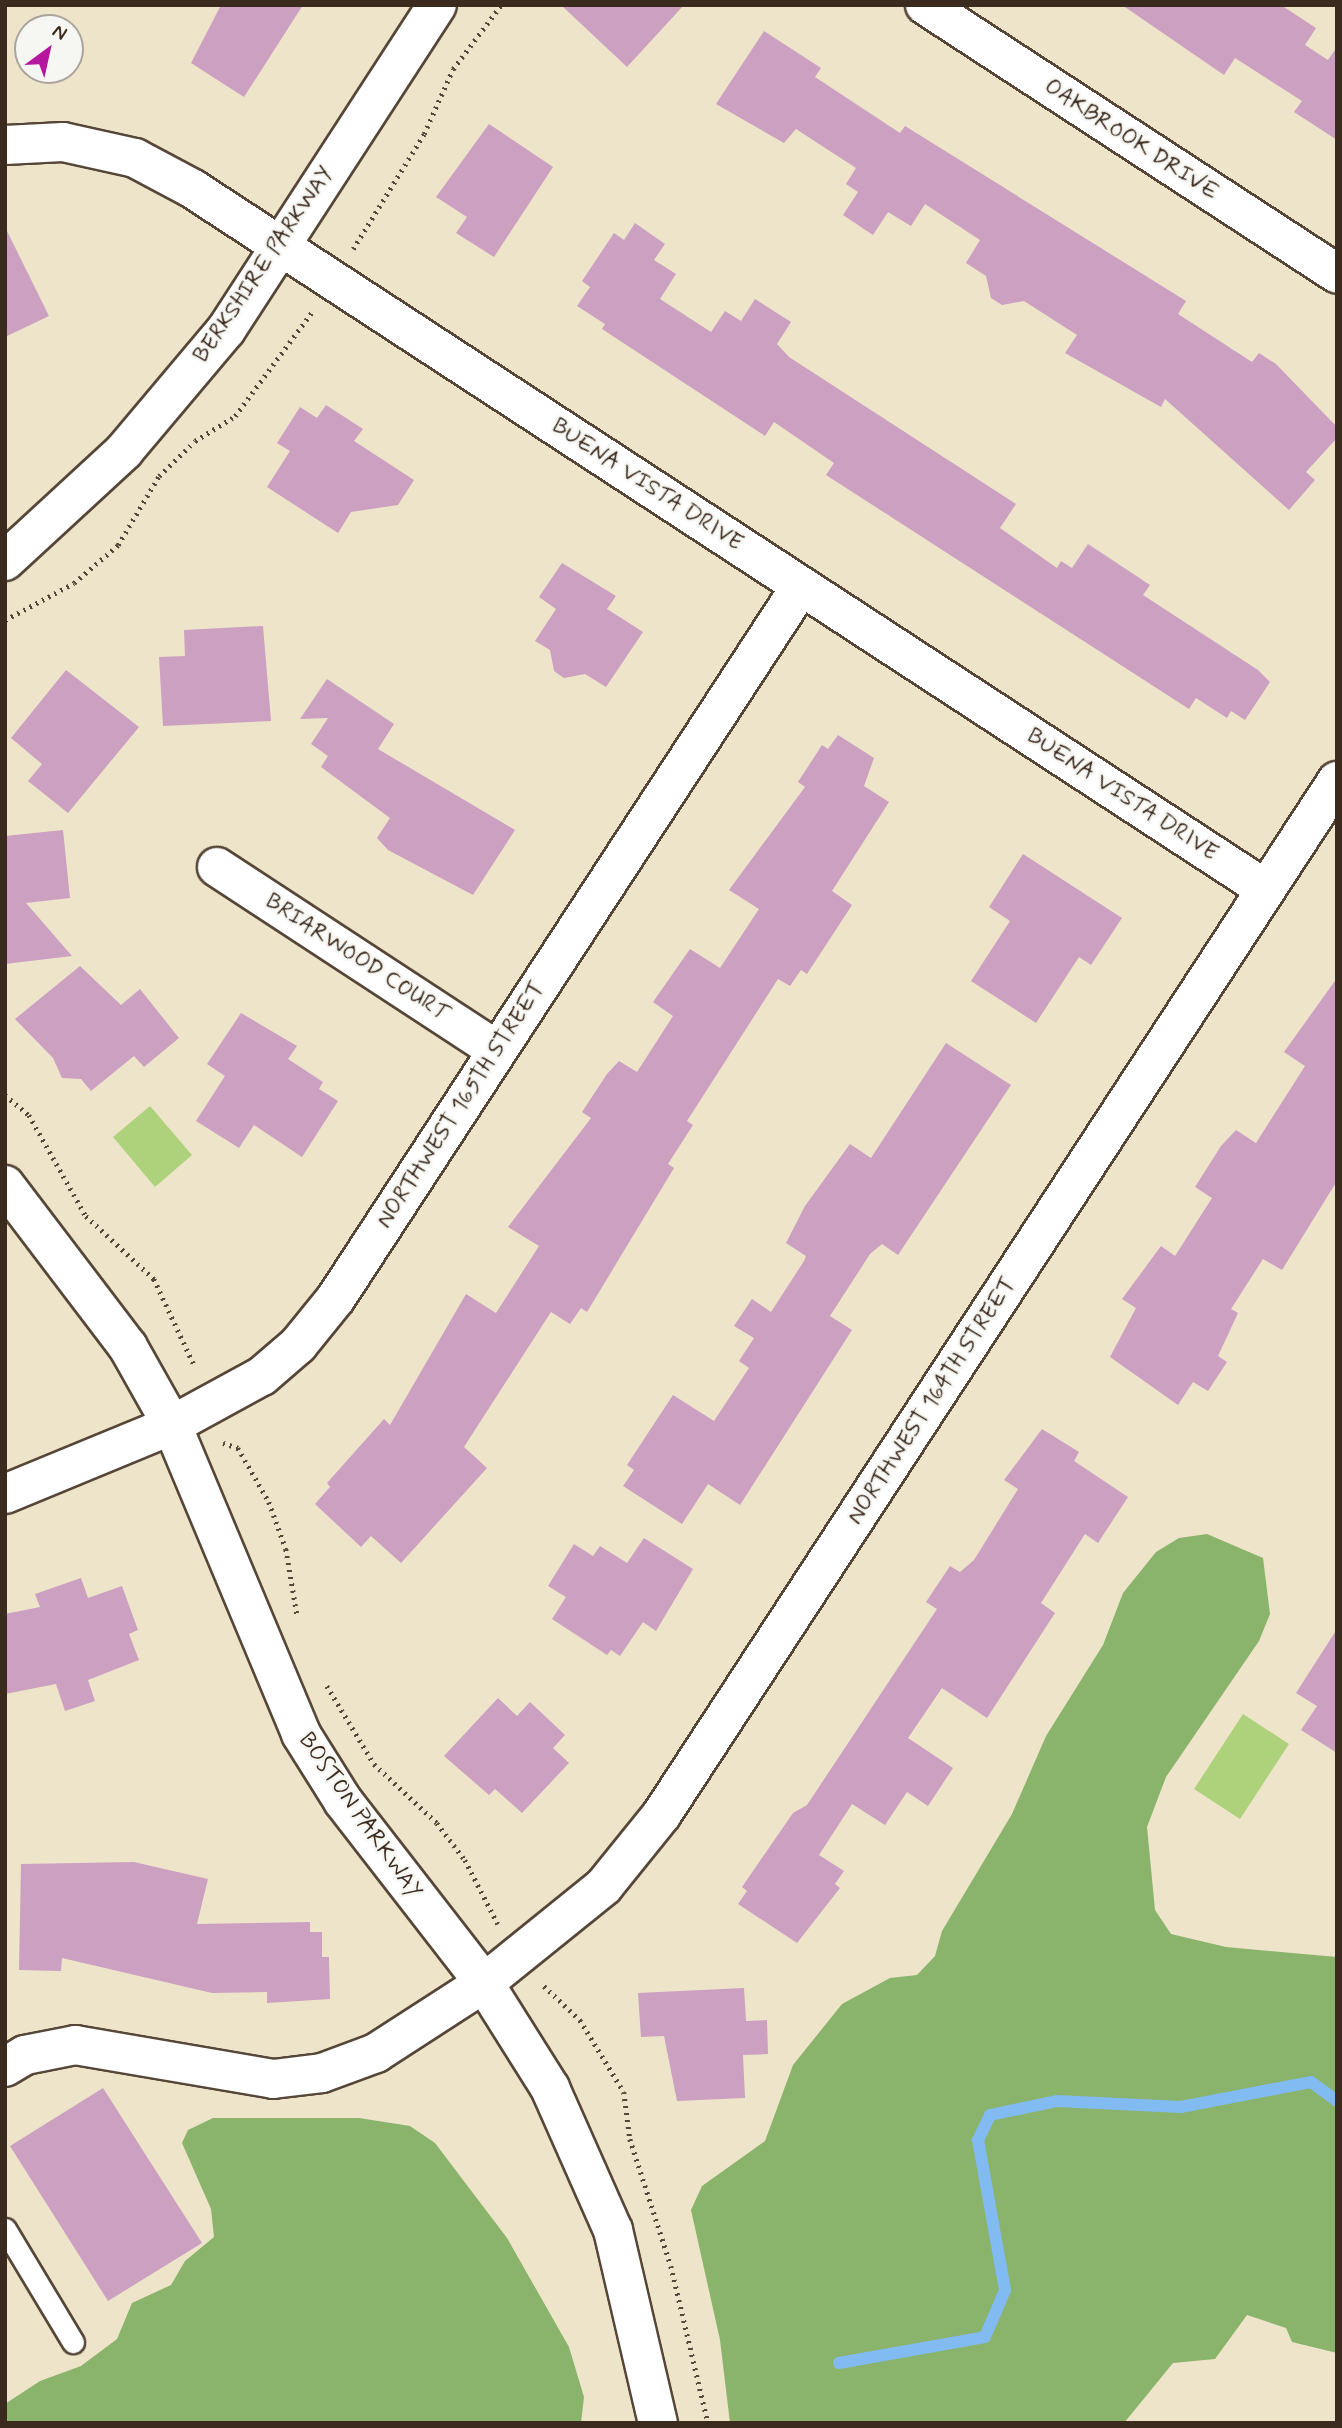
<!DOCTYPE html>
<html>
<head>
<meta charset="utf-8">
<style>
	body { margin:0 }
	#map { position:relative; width:1342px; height:2428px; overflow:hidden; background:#eee4ca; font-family:Mynerve,sans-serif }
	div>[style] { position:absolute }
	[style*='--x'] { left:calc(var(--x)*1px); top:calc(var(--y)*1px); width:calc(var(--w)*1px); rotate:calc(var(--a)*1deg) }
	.green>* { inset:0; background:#aed27b }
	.forest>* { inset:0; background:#8ab46b }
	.stream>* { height:12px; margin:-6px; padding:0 6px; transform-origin:6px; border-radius:6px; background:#82baf2 }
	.building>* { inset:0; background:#cca0c1 }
	.path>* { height:4.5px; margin-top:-2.25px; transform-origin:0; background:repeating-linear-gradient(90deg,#564638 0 2px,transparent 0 7px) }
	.roads { filter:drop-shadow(2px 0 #564638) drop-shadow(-2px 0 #564638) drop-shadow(0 2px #564638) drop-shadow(0 -2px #564638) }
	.lane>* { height:21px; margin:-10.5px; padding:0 10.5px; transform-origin:10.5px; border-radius:10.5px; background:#fff }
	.street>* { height:38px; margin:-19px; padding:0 19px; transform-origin:19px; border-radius:19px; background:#fff }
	span { translate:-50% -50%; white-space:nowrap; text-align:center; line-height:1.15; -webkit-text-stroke:5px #f6f6f2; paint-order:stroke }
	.street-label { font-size:23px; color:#3b2a1e }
	.frame { position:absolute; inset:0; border:7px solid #3b2a1e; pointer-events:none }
	.north { position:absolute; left:14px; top:14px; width:70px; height:70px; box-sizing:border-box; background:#f6f6f2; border:2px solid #aba49d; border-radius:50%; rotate:33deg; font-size:19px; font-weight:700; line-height:28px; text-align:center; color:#3b2a1e }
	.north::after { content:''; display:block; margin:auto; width:24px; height:32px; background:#b5179e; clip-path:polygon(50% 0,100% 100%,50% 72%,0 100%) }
</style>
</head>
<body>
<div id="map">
	<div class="green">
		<i style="clip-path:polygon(150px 1106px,192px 1155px,155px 1187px,113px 1137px)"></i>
		<i style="clip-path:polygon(1243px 1714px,1289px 1744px,1240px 1819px,1194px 1789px)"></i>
	</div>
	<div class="forest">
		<i style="clip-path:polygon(1207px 1534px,1263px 1558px,1270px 1614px,1259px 1641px,1166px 1777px,1147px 1827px,1155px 1910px,1171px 1934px,1226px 1947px,1337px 1957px,1337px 2353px,1292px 2342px,1286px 2328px,1247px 2315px,1215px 2359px,1173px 2363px,1124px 2423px,730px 2423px,720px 2340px,691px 2210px,702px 2186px,765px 2141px,793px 2065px,842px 2004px,890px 1978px,917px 1975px,935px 1956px,942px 1931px,1012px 1814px,1046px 1736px,1103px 1645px,1123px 1593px,1156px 1552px,1179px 1538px)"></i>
		<i style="clip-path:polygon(213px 2118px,359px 2118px,410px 2126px,435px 2143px,507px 2238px,569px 2347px,584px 2397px,581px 2423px,5px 2423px,5px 2404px,40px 2381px,81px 2366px,117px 2339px,132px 2303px,171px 2285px,185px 2261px,214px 2237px,211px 2209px,182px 2143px,188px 2130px)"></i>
	</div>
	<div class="stream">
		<i style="--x:839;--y:2363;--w:148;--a:-10.1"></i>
		<i style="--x:985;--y:2337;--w:51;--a:-66.9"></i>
		<i style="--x:1005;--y:2290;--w:152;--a:-100.2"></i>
		<i style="--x:978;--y:2140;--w:28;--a:-64"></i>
		<i style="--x:990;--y:2115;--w:68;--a:-11.8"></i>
		<i style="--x:1057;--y:2101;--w:124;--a:2.8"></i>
		<i style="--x:1181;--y:2107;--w:132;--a:-10.9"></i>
		<i style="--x:1311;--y:2082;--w:32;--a:36"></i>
	</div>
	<div class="building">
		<i style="clip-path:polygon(221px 5px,303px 5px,244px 97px,191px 63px)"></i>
		<i style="clip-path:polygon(561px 5px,684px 5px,627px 67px)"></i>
		<i style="clip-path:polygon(1122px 5px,1281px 5px,1316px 28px,1305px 45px,1328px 60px,1337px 47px,1337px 140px,1294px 112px,1302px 101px,1235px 58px,1224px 75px)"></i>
		<i style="clip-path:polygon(764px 31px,821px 68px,815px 77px,900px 133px,905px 126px,1186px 301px,1178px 314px,1252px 362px,1259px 353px,1276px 364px,1337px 427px,1337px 438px,1306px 472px,1315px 480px,1289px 510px,1165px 399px,1161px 407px,1065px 353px,1077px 335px,1024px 301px,1002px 305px,991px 298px,986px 276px,966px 263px,980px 240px,925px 204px,911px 226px,888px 212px,873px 235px,843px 215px,858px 192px,846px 184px,856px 168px,796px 129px,784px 143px,716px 104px)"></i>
		<i style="clip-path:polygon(489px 124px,553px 167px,494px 257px,456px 233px,467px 217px,436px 197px)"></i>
		<i style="clip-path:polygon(635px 223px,665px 244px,654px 260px,676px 274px,660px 299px,711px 332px,725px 311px,741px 321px,755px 299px,791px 322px,777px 344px,789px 357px,1016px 504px,1000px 528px,1057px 568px,1061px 561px,1072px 568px,1088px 544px,1150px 585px,1143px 595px,1258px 670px,1270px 682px,1245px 720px,1231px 711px,1227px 718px,1196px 698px,1189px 709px,826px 475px,834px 463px,774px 422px,765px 436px,602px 329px,605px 324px,577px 306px,590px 287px,582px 281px,614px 233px,624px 240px)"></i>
		<i style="clip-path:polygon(5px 227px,49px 316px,5px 337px)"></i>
		<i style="clip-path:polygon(326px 405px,363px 429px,354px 441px,414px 480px,398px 505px,351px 512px,338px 533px,267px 487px,290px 451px,277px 443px,300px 407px,317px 418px)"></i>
		<i style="clip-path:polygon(562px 563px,616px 596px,607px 609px,643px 632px,606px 687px,585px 674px,564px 678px,554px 671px,550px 650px,535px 641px,556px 609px,539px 597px)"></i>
		<i style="clip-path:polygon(263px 626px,271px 721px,163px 726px,159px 657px,185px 656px,184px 630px)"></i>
		<i style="clip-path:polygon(66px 670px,139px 727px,68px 813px,28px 781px,42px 764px,11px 738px)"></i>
		<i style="clip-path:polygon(327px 679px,394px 724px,378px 749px,515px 830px,473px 895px,388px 850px,377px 838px,390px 818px,321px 767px,328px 756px,311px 744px,328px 718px,300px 719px)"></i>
		<i style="clip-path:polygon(838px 735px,874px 758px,864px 786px,889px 802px,832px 891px,852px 905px,807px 974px,801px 970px,790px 986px,778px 979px,687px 1121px,693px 1125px,668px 1164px,674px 1168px,587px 1312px,581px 1308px,570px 1324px,551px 1312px,464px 1447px,487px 1468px,401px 1563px,371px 1536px,361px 1547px,315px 1504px,330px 1487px,327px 1483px,384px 1419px,390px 1425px,466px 1294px,496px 1313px,539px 1246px,508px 1227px,591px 1118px,582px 1112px,607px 1074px,619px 1061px,637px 1072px,673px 1016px,653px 1002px,690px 949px,720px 968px,759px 909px,729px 890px,805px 787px,798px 782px,822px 745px,828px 749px)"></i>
		<i style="clip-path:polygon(63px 830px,70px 898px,26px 903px,72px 956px,5px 964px,5px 836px)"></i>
		<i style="clip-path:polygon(1023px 854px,1122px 918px,1091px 965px,1079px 957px,1036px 1023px,971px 981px,1010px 921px,989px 907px)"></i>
		<i style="clip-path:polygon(80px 966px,121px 1005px,140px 989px,179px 1038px,144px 1067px,134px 1056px,91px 1091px,81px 1079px,62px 1078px,53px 1058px,15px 1019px)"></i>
		<i style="clip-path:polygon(1337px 978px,1337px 1181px,1282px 1270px,1263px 1259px,1231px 1309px,1238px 1313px,1218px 1356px,1227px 1362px,1208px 1391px,1193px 1382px,1178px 1405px,1110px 1357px,1136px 1308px,1122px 1299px,1161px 1246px,1175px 1256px,1212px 1198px,1195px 1187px,1221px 1146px,1236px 1130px,1256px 1143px,1305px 1066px,1284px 1052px)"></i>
		<i style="clip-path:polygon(241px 1013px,297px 1046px,288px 1059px,323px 1082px,319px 1089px,338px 1101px,302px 1157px,254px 1125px,239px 1148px,196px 1121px,225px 1076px,207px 1064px)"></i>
		<i style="clip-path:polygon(946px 1043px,1011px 1085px,898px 1255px,882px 1244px,870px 1254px,830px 1316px,852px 1330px,740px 1505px,708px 1484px,682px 1524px,623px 1486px,634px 1470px,627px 1465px,673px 1395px,714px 1421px,749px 1368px,739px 1361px,754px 1338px,734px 1326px,752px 1299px,771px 1312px,804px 1261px,806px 1256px,786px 1243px,805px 1206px,850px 1144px,871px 1158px)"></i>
		<i style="clip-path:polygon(1042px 1429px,1079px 1452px,1074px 1461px,1128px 1497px,1098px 1543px,1085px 1534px,1041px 1603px,1055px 1613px,987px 1718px,942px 1688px,908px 1738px,953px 1768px,928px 1806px,907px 1792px,885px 1825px,852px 1804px,819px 1855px,844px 1871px,835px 1884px,840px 1888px,797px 1943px,738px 1904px,747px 1891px,742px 1887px,793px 1813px,807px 1805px,937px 1609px,926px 1602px,950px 1566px,960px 1572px,974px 1560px,1018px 1489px,1004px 1480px)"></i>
		<i style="clip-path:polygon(644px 1538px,693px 1569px,656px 1631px,643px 1622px,620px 1656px,611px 1650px,607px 1655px,552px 1619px,566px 1597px,548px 1586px,574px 1544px,593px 1556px,600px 1546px,627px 1563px)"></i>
		<i style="clip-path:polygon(81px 1578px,88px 1598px,122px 1586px,138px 1630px,129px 1634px,139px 1660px,88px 1680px,95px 1701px,65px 1711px,56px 1684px,5px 1694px,5px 1614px,40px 1607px,35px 1594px)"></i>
		<i style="clip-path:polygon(1337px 1629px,1337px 1753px,1301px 1730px,1317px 1706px,1296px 1693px)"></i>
		<i style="clip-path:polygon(498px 1698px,517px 1716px,530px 1702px,565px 1735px,553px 1748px,569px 1763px,522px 1813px,495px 1789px,489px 1795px,444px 1756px)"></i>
		<i style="clip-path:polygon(134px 1862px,208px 1879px,197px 1924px,310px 1922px,310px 1932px,322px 1932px,322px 1957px,329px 1957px,330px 1999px,267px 2003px,267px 1992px,212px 1993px,62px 1958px,61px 1971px,19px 1970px,21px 1864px)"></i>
		<i style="clip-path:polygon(744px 1988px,746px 2021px,767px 2020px,768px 2054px,743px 2055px,745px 2098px,677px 2101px,664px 2036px,641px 2037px,638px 1993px)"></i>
		<i style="clip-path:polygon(103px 2088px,202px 2243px,108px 2301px,10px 2146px)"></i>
	</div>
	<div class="path">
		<i style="--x:353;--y:249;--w:135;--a:-58.3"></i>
		<i style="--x:424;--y:134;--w:71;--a:-66"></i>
		<i style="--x:453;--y:69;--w:80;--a:-53.1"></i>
		<i style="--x:5;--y:620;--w:78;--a:-28.2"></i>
		<i style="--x:74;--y:583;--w:58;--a:-40.8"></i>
		<i style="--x:118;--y:545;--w:80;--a:-59.3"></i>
		<i style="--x:159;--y:476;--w:50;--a:-44.2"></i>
		<i style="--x:195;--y:441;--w:47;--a:-32"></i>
		<i style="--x:235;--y:416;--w:129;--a:-53.5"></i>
		<i style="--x:5;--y:1095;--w:31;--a:40"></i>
		<i style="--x:29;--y:1115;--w:116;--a:60.6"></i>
		<i style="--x:86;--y:1216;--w:93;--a:42.8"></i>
		<i style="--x:154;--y:1279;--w:97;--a:65"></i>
		<i style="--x:223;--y:1443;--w:16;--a:18"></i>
		<i style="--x:238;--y:1448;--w:62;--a:60.1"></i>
		<i style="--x:269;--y:1502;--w:50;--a:70.1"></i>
		<i style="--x:286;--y:1549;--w:66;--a:80.4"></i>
		<i style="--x:327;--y:1686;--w:91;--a:58.9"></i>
		<i style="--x:374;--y:1764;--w:86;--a:43.1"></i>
		<i style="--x:437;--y:1823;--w:46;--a:52.9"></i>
		<i style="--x:465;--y:1860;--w:72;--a:62.7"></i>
		<i style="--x:544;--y:1986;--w:50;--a:43.4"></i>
		<i style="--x:580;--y:2020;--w:84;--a:58.6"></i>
		<i style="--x:624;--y:2092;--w:47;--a:82.7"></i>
		<i style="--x:630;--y:2139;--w:133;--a:72.1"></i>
		<i style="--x:671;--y:2266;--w:161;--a:76.7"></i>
	</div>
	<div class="roads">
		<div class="lane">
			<i style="--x:5;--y:2229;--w:132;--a:59"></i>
		</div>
		<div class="street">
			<i style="--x:925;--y:5;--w:492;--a:33.1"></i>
			<i style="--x:5;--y:145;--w:58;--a:-3"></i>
			<i style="--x:63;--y:142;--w:74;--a:12.5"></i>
			<i style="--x:135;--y:158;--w:66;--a:28.1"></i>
			<i style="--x:193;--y:189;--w:1280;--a:33.14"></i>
			<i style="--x:5;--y:561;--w:162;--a:-42.7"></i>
			<i style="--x:124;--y:451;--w:158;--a:-49.9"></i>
			<i style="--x:226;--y:330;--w:387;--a:-57"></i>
			<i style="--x:217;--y:867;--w:334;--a:33.2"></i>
			<i style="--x:5;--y:1185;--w:203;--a:52.8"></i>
			<i style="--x:128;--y:1347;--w:90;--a:60.6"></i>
			<i style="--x:172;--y:1425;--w:335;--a:67.3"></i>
			<i style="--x:301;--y:1734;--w:79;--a:57.9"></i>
			<i style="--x:343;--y:1801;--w:230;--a:52.2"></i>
			<i style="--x:484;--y:1983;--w:124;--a:57.8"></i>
			<i style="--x:550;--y:2088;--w:155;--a:66.1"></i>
			<i style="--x:613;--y:2230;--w:198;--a:76.9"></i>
			<i style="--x:5;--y:1494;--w:181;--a:-22.4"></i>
			<i style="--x:172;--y:1425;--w:102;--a:-28.6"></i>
			<i style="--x:262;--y:1376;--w:48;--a:-40.7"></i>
			<i style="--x:298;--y:1345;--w:60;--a:-51"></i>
			<i style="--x:336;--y:1298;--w:850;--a:-56.85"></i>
			<i style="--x:5;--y:2067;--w:23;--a:-31"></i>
			<i style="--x:25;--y:2055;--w:51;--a:-11.3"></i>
			<i style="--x:75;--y:2045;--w:201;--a:9.7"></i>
			<i style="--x:273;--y:2079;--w:49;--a:-7"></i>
			<i style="--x:322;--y:2073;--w:58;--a:-20.3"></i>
			<i style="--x:376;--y:2053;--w:129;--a:-32.9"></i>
			<i style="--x:484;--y:1983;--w:154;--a:-38.9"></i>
			<i style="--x:604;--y:1886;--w:92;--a:-51.1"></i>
			<i style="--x:662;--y:1814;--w:1234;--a:-56.84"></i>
		</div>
	</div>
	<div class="street-label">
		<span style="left:1131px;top:140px;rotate:33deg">OAKBROOK DRIVE</span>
		<span style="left:264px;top:265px;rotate:-56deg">BERKSHIRE PARKWAY</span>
		<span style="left:647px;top:485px;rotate:33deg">BUENA VISTA DRIVE</span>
		<span style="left:1122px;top:795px;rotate:33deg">BUENA VISTA DRIVE</span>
		<span style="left:357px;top:958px;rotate:33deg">BRIARWOOD COURT</span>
		<span style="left:461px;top:1105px;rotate:-57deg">NORTHWEST 165TH STREET</span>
		<span style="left:932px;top:1401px;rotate:-57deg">NORTHWEST 164TH STREET</span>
		<span style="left:360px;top:1816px;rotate:55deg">BOSTON PARKWAY</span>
	</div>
	<div class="frame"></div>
	<div class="north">N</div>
</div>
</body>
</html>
